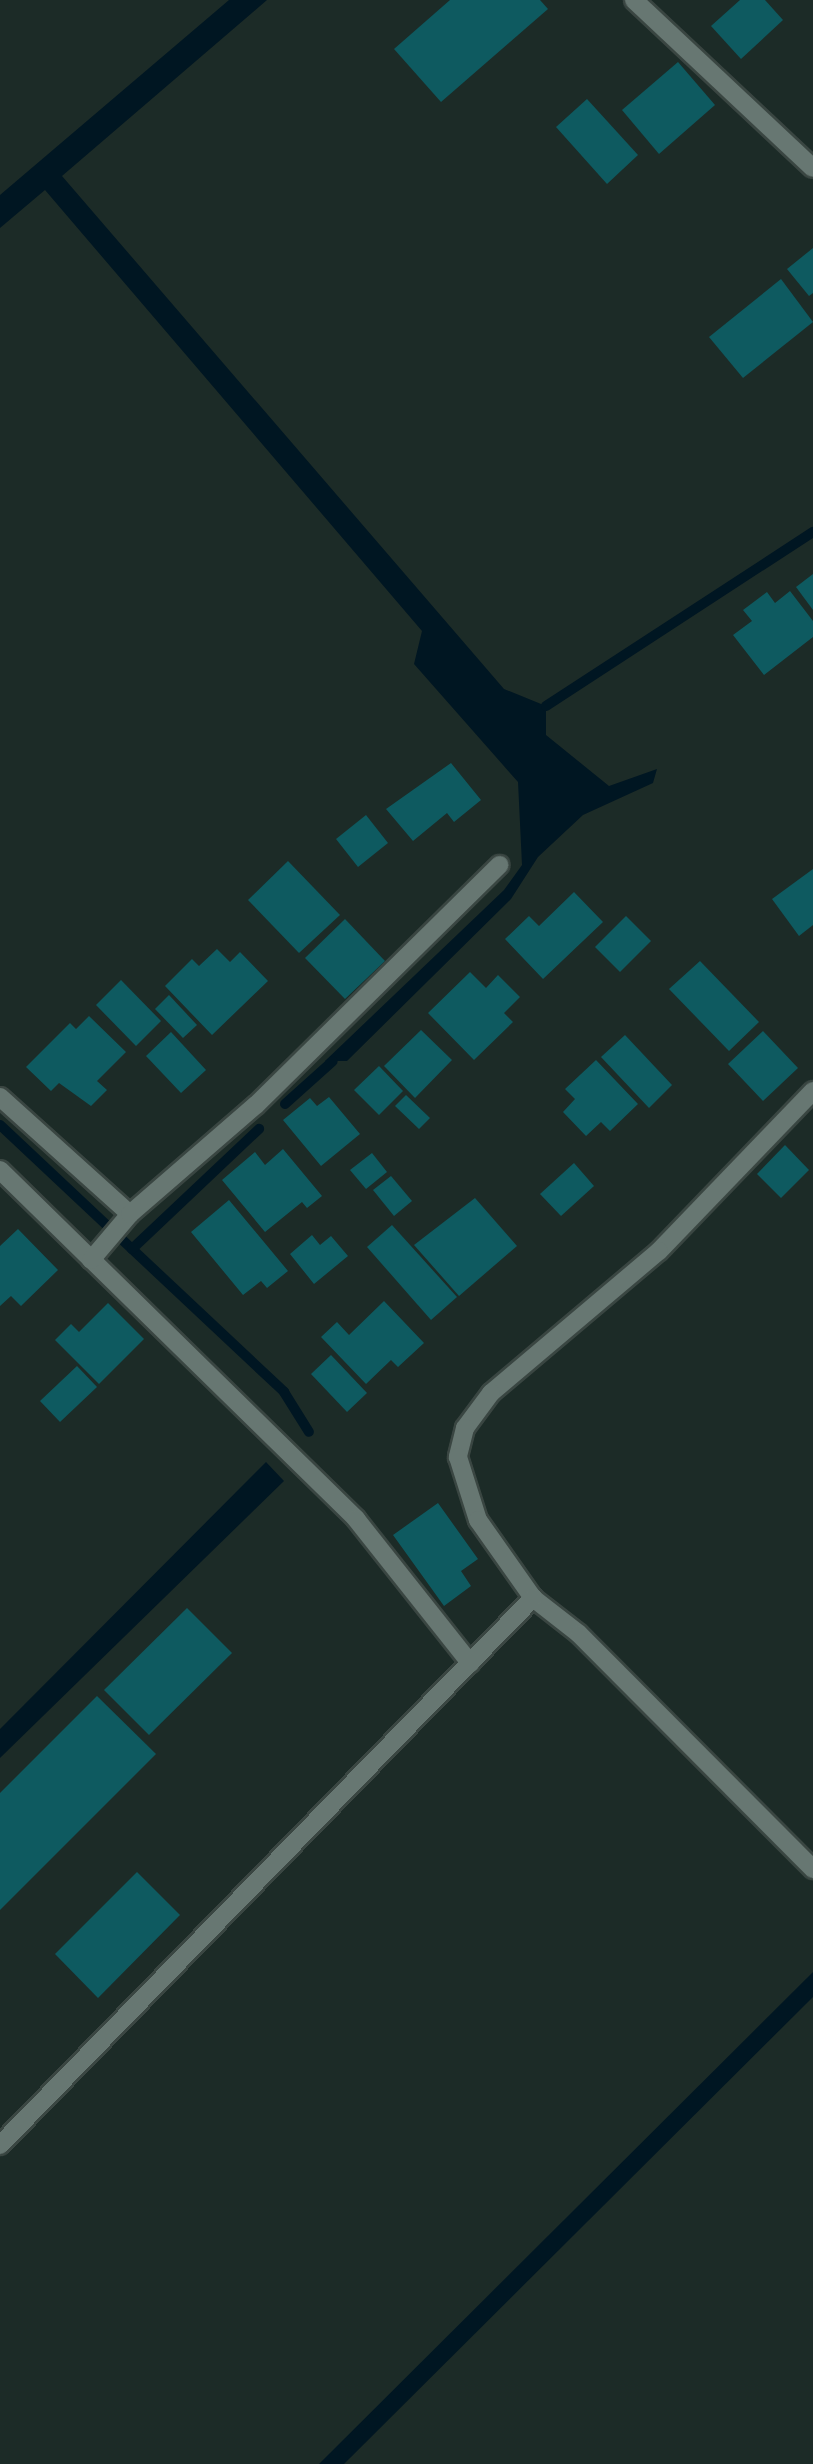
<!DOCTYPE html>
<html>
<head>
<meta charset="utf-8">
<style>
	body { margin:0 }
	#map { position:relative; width:813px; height:2464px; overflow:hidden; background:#1c2b27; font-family:Raleway,sans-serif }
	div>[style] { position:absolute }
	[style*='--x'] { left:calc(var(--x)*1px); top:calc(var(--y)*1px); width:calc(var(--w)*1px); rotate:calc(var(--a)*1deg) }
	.water>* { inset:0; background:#001622 }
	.stream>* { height:10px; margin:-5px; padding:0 5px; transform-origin:5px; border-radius:5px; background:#001622 }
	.building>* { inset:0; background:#0e5a60 }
	.roads { filter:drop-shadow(2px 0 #3a4642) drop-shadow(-2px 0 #3a4642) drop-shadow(0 2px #3a4642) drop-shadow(0 -2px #3a4642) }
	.minor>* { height:18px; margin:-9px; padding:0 9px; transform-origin:9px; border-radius:9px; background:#677772 }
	span { translate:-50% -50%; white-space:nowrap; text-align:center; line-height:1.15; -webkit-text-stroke:5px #0b1210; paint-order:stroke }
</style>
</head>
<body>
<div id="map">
	<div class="water">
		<i style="clip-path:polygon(229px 0,267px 0,62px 176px,504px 689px,546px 706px,546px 735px,609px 786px,657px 769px,653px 783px,583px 815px,538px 857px,511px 899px,347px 1061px,325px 1061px,504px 890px,522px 865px,518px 782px,414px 664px,422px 631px,45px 190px,0 228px,0 195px)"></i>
		<i style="clip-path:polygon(266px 1462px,284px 1481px,0 1758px,0 1729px)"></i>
		<i style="clip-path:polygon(813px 1972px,813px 1997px,344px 2464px,319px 2464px)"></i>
	</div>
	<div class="stream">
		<i style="--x:546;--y:706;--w:319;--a:-33.1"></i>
		<i style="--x:285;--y:1104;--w:64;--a:-41.9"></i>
		<i style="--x:0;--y:1125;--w:390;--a:43.2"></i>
		<i style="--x:284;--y:1392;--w:47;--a:58"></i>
		<i style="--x:132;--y:1249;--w:175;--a:-43.4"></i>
	</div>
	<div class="building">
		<i style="clip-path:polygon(450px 0,540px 0,548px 9px,441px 102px,394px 49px)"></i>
		<i style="clip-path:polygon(740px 0,765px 0,783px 20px,741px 59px,711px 26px)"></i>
		<i style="clip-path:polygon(678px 62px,715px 105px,659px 154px,622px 110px)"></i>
		<i style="clip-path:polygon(587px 99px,638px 155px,607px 184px,556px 127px)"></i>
		<i style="clip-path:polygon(813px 248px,813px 293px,809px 296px,787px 269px)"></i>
		<i style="clip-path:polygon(781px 279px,813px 322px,743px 378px,709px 337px)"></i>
		<i style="clip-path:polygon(813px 574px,813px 610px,796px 587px)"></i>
		<i style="clip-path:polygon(790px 591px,813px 621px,813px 637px,764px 675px,733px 635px,752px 621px,743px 610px,767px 592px,775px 603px)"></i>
		<i style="clip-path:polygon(451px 763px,481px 800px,454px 822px,447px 813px,413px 841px,386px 809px)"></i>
		<i style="clip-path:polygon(366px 815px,388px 843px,358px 867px,336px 839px)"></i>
		<i style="clip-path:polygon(288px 861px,340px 915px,299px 953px,248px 900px)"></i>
		<i style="clip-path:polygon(813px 869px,813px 925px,799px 936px,772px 899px)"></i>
		<i style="clip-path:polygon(574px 892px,603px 922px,543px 979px,505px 939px,529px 916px,539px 926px)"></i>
		<i style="clip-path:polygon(626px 916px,651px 941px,620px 972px,595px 947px)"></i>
		<i style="clip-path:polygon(345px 919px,385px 961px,345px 999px,305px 958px)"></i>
		<i style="clip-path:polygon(217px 949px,230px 962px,240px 952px,268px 981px,212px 1035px,165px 986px,192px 959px,199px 966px)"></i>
		<i style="clip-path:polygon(700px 961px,759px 1022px,729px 1051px,669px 989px)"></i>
		<i style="clip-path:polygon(470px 972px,486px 988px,498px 975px,520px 997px,504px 1013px,513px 1022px,474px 1060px,428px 1013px)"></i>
		<i style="clip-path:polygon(121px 980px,161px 1021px,136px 1046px,96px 1005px)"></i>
		<i style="clip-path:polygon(169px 995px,197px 1025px,183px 1038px,155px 1009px)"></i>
		<i style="clip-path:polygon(89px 1016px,126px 1052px,97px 1081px,107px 1090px,91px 1106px,59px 1083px,51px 1091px,26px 1067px,70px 1023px,76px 1029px)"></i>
		<i style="clip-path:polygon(421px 1030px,452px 1060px,415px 1098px,384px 1066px)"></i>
		<i style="clip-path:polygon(763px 1031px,798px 1068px,763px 1101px,728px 1064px)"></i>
		<i style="clip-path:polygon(171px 1032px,206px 1070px,181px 1093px,146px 1056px)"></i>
		<i style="clip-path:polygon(625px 1035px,672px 1085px,649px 1108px,601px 1057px)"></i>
		<i style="clip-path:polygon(596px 1060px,638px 1104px,610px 1131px,601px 1122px,586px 1136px,563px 1112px,575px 1099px,565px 1089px)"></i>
		<i style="clip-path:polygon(379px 1066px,403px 1091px,379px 1115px,354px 1090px)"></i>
		<i style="clip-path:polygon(406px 1095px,430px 1118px,419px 1129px,395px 1106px)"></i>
		<i style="clip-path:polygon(329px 1097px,360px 1134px,321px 1166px,283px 1120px,310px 1098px,317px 1106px)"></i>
		<i style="clip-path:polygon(785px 1145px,809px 1170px,781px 1198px,757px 1174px)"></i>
		<i style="clip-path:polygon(283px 1149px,322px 1196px,307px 1208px,302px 1202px,265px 1232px,222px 1180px,255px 1152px,265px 1165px)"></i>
		<i style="clip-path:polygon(372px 1153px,387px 1172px,366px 1189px,350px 1170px)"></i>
		<i style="clip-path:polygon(574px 1163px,594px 1186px,561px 1216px,540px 1194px)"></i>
		<i style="clip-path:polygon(391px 1176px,412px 1201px,394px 1216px,373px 1190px)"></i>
		<i style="clip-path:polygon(475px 1198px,517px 1246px,459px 1296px,414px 1245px)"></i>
		<i style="clip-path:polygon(229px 1200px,288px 1271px,267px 1288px,261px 1281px,243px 1295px,191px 1232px)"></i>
		<i style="clip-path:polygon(392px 1225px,457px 1297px,431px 1320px,367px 1247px)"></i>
		<i style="clip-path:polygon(18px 1229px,58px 1270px,21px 1306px,11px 1296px,0 1306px,0 1246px)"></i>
		<i style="clip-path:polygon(312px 1235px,320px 1245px,331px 1236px,348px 1256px,314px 1284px,290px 1254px)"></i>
		<i style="clip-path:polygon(384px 1301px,424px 1343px,398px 1367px,391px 1360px,366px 1384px,321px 1337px,337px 1322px,349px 1335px)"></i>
		<i style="clip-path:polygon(108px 1303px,144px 1339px,99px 1384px,55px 1340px,71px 1324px,79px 1332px)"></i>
		<i style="clip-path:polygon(331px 1355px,367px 1393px,347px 1412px,311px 1374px)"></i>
		<i style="clip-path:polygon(77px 1366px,97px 1387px,60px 1422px,40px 1401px)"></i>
		<i style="clip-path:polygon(438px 1503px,478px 1559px,461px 1571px,471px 1586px,444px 1606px,393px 1535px)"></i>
		<i style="clip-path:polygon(187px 1608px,232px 1653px,149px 1735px,104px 1690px)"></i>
		<i style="clip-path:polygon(97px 1696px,156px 1754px,0 1910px,0 1793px)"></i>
		<i style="clip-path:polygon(137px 1872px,180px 1915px,98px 1998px,55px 1954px)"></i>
	</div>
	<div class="roads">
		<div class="minor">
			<i style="--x:634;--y:0;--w:245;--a:43.2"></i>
			<i style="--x:813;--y:1091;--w:222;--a:133.9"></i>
			<i style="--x:659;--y:1251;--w:220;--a:139.8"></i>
			<i style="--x:491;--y:1393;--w:44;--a:126.6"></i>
			<i style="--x:465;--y:1428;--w:30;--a:104"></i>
			<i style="--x:458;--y:1457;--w:66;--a:72.4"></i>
			<i style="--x:478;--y:1520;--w:95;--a:54.8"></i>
			<i style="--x:533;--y:1598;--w:58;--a:38"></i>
			<i style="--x:579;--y:1634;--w:332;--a:45.1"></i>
			<i style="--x:0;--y:1097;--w:175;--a:42"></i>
			<i style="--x:0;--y:1170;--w:499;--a:44.4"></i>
			<i style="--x:356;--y:1519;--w:184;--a:51.6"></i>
			<i style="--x:91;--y:1260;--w:60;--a:-49.7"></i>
			<i style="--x:130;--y:1214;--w:167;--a:-40.9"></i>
			<i style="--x:256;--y:1105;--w:342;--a:-44.6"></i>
			<i style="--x:0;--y:2145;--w:764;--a:-45.74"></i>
		</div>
	</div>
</div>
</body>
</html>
